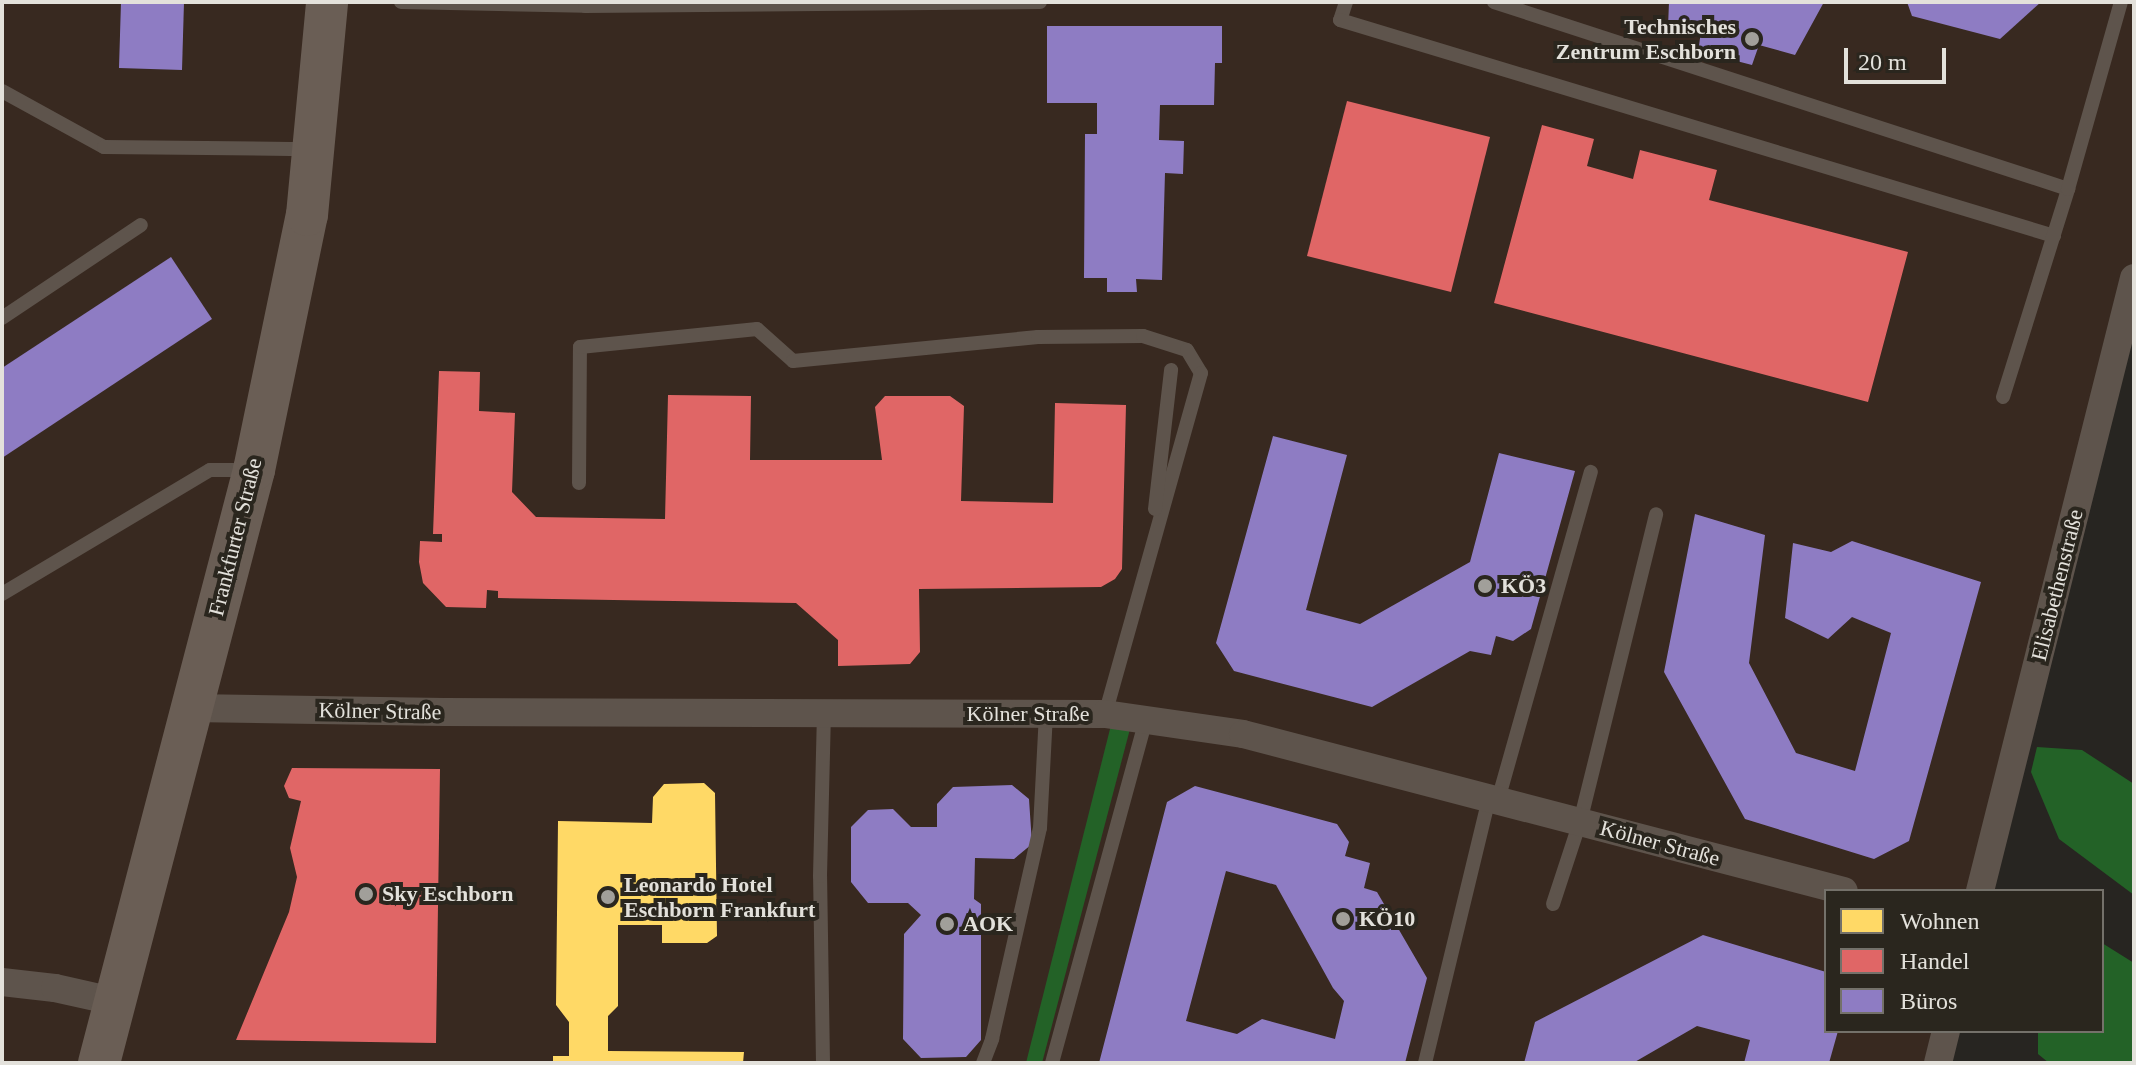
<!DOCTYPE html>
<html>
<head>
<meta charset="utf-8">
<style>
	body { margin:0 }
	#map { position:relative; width:2136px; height:1065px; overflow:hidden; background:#272521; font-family:"Times New Roman",serif }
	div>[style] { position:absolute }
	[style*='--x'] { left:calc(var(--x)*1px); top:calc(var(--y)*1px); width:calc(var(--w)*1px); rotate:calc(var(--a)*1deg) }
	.commercial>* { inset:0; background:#382920 }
	.forest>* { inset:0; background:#236227 }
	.homes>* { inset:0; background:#ffd966 }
	.shops>* { inset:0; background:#e06666 }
	.offices>* { inset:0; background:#8e7cc3 }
	.lane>* { height:14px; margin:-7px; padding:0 7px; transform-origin:7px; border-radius:7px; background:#5e544c }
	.street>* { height:28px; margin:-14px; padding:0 14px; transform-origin:14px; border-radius:14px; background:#5e544c }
	.secondary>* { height:42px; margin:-21px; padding:0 21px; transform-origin:21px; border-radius:21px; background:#6a5e55 }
	.dots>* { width:22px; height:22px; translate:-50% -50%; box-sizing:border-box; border:4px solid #2a261e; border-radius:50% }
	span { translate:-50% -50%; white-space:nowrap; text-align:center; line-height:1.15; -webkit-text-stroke:8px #2a261e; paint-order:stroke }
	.poi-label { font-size:22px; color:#e3e1db; font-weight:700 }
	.right { translate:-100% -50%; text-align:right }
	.left { translate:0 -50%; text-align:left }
	.street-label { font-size:22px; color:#e3e1db }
	.frame { position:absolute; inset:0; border:4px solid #e3e1db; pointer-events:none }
	.legend { position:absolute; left:1824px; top:889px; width:280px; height:144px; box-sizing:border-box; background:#2a261e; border:2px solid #74716a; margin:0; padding:10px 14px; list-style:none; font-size:24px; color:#e3e1db }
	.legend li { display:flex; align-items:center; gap:16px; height:40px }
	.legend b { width:40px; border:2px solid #74716a }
	.scale { position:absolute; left:1844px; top:48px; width:102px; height:36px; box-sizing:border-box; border:4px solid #e3e1db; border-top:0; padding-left:10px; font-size:24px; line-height:28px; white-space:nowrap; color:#e3e1db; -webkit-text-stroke:6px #2a261e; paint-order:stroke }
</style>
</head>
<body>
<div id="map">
	<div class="commercial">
		<i style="clip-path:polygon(2px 2px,2134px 2px,2134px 269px,1971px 891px,1826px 891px,1826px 1031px,1933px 1031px,1924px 1063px,2px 1063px)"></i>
	</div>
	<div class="forest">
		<i style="clip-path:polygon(1111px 725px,1130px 729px,1042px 1063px,1026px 1063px)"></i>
		<i style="clip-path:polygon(2037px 747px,2082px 750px,2134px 784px,2134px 895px,2059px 839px,2031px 772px)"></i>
		<i style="clip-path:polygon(2102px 943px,2134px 963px,2134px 1063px,2049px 1063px,2038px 1054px,2038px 1031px,2102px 1031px)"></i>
	</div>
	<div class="homes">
		<i style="clip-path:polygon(704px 783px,715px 793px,717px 936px,707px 943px,662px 943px,662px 925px,618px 925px,618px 1006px,608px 1016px,608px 1051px,744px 1052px,743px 1063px,553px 1063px,553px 1056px,569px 1056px,569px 1022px,556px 1005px,558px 821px,652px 823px,653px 797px,664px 784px)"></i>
	</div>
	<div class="shops">
		<i style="clip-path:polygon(1347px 101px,1490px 137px,1451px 292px,1307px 256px)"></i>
		<i style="clip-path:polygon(1542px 125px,1594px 139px,1587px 166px,1633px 179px,1640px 150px,1717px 170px,1709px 200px,1908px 252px,1868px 402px,1494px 303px)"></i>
		<i style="clip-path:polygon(439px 371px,480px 372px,479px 411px,515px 413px,512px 492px,536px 517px,665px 519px,668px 395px,751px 396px,750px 460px,882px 460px,875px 407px,885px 396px,950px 396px,964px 406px,961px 501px,1053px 503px,1055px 403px,1126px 405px,1122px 569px,1115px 579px,1101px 587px,919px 589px,920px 652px,910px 664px,838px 666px,838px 640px,796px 603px,498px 598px,498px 591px,487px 590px,486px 608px,446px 607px,423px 583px,419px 562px,420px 541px,442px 542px,442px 534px,433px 534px)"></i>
		<i style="clip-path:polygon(292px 768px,440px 769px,436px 1043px,236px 1040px,289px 912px,297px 877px,290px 848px,301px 801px,289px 798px,284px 786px)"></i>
	</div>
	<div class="offices">
		<i style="clip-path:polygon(121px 2px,184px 2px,182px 70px,119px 68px)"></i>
		<i style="clip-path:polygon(1669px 2px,1824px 2px,1795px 55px,1759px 45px,1752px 65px,1698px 51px,1701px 32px,1668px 27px)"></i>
		<i style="clip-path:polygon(1907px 2px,2041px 2px,2000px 39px,1912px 16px)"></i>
		<i style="clip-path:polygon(1047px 26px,1222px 26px,1222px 63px,1215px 63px,1214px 105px,1160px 105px,1159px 140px,1184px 141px,1183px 174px,1165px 173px,1162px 280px,1136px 279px,1137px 292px,1107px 292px,1107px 278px,1084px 278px,1085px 134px,1097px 134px,1097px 103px,1047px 103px)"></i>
		<i style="clip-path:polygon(171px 257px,212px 319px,2px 458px,2px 368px)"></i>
		<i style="clip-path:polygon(1273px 436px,1347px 455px,1306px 610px,1360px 624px,1470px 562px,1499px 453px,1575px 471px,1531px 629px,1513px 641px,1496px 636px,1491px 655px,1470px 651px,1372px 707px,1234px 671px,1216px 643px)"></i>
		<i style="clip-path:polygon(1695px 514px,1765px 535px,1749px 663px,1796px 753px,1855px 771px,1891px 633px,1852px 617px,1828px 639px,1785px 618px,1793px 543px,1831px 552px,1852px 541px,1981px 582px,1909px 841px,1874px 859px,1745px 819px,1664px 672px)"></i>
		<i style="clip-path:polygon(1012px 785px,1029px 799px,1032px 844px,1014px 859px,975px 858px,974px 899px,981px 904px,981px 1040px,966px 1057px,921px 1058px,903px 1039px,904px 934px,921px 915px,908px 903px,868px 903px,851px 882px,851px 827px,868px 810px,893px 809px,911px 827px,937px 827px,937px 804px,953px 787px)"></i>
		<i style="clip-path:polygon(evenodd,1195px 786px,1337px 824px,1349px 842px,1345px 856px,1370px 863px,1364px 888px,1377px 892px,1427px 978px,1405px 1063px,1099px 1063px,1167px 802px,1195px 786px,1226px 871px,1276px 885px,1333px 988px,1344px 1001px,1335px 1039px,1262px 1019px,1237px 1034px,1186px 1021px,1226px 871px)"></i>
		<i style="clip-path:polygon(1703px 935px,1826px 972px,1826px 1031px,1838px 1031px,1829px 1063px,1744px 1063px,1750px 1040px,1697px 1026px,1633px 1063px,1524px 1063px,1535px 1022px)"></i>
	</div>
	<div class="lane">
		<i style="--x:401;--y:2;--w:184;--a:1.2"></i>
		<i style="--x:585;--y:6;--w:455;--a:-0.5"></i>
		<i style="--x:1346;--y:2;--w:19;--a:108"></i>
		<i style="--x:1340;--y:20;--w:746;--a:16.83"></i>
		<i style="--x:1494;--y:2;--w:604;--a:18.04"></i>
		<i style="--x:2;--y:91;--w:116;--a:28.8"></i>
		<i style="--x:104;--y:147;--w:205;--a:0.6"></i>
		<i style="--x:2;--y:318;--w:167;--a:-33.8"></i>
		<i style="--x:2003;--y:397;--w:218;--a:-72.6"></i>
		<i style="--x:2068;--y:189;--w:194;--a:-74.2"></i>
		<i style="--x:579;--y:483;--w:136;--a:-89.6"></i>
		<i style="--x:580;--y:347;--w:178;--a:-5.8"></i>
		<i style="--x:757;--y:329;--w:48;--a:41.6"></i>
		<i style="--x:793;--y:361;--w:246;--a:-5.6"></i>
		<i style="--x:1038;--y:337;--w:105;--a:-0.5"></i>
		<i style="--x:1143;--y:336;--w:46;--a:17.7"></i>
		<i style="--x:1187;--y:350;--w:27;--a:59"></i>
		<i style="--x:1201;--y:373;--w:354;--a:105.7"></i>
		<i style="--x:1155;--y:509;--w:140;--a:-83.4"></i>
		<i style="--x:2;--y:594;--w:242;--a:-30.8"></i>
		<i style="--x:210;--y:470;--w:41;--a:0"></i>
		<i style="--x:1498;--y:800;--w:341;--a:-74.2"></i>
		<i style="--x:1553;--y:904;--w:86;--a:-71.8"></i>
		<i style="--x:1580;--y:822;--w:317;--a:-76.1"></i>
		<i style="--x:823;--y:1063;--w:187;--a:-90.9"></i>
		<i style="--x:820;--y:876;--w:162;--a:-88.6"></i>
		<i style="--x:983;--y:1063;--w:26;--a:-69"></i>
		<i style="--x:992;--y:1039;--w:216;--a:-77.2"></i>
		<i style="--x:1040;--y:828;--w:114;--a:-87"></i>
		<i style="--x:1052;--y:1063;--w:356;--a:-74.7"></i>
		<i style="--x:1425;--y:1063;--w:273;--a:-76.4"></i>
	</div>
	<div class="street">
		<i style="--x:190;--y:708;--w:254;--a:0.9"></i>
		<i style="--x:444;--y:712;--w:661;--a:0.17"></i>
		<i style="--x:1105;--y:714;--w:139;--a:8.2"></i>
		<i style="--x:1243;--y:734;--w:621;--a:14.64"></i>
		<i style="--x:1980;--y:891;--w:632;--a:-75.9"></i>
		<i style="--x:2;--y:982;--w:53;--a:6.5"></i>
		<i style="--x:55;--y:988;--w:59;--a:12.6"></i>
		<i style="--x:1938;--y:1063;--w:33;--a:-76"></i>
	</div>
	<div class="secondary">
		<i style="--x:99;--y:1063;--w:613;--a:-75.35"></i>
		<i style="--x:254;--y:470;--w:260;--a:-78.3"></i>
		<i style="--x:307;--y:215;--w:214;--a:-84.6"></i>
	</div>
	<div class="dots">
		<i style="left:1752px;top:39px;background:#a19f9a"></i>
		<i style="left:1485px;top:586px;background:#a19f9a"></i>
		<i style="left:366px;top:894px;background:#a19f9a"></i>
		<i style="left:608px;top:897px;background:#a19f9a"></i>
		<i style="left:1343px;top:919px;background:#a19f9a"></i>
		<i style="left:947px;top:924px;background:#a19f9a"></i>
	</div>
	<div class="poi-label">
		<span class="right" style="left:1736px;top:39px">Technisches<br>Zentrum Eschborn</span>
		<span class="left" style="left:1501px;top:586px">KÖ3</span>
		<span class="left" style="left:624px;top:897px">Leonardo Hotel<br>Eschborn Frankfurt</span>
		<span class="left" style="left:382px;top:894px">Sky Eschborn</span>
		<span class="left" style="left:1359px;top:919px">KÖ10</span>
		<span class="left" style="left:963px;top:924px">AOK</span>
	</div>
	<div class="street-label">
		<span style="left:235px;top:537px;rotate:-76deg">Frankfurter Straße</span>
		<span style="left:2057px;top:585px;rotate:-76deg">Elisabethenstraße</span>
		<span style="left:380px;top:711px;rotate:1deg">Kölner Straße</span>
		<span style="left:1028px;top:714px">Kölner Straße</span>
		<span style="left:1660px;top:843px;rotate:15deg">Kölner Straße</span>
	</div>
	<div class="frame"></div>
	<ul class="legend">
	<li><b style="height:22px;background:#ffd966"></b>Wohnen</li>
	<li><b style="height:22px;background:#e06666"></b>Handel</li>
	<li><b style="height:22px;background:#8e7cc3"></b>Büros</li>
	</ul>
	<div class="scale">20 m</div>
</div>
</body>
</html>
